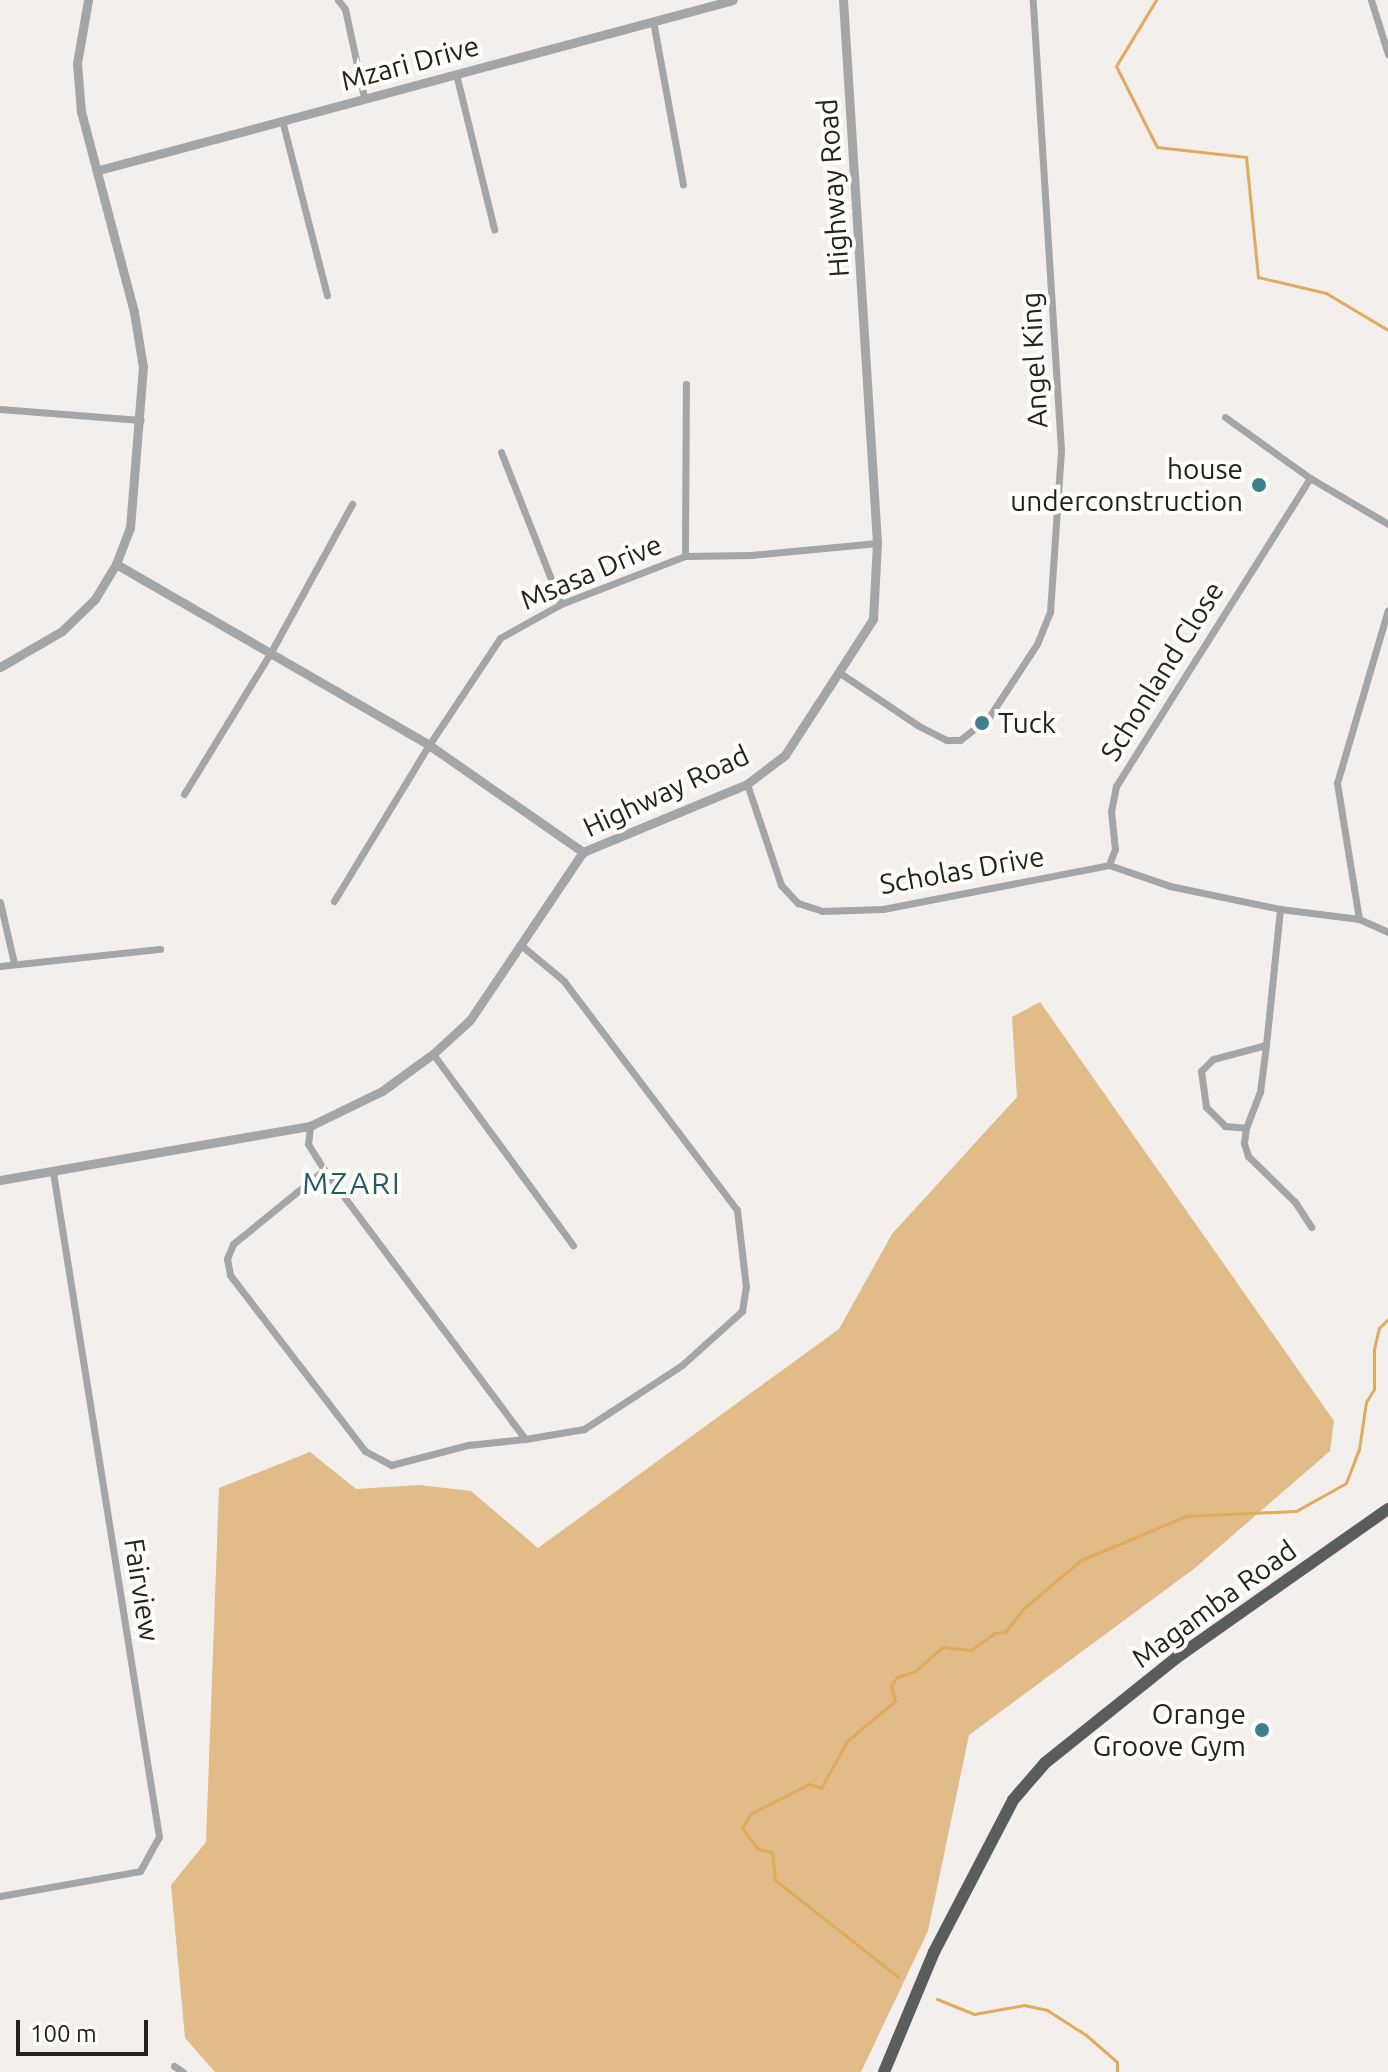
<!DOCTYPE html>
<html>
<head>
<meta charset="utf-8">
<style>
	body { margin:0 }
	#map { position:relative; width:1388px; height:2072px; overflow:hidden; background:#f2efec; font-family:Ubuntu,sans-serif }
	div>[style] { position:absolute }
	[style*='--x'] { left:calc(var(--x)*1px); top:calc(var(--y)*1px); width:calc(var(--w)*1px); rotate:calc(var(--a)*1deg) }
	.green>* { inset:0; background:#e1bb88 }
	.stream>* { height:3px; margin:-1.5px; padding:0 1.5px; transform-origin:1.5px; border-radius:1.5px; background:#e1ab5d }
	.minor>* { height:7px; margin:-3.5px; padding:0 3.5px; transform-origin:3.5px; border-radius:3.5px; background:#a3a5a6 }
	.tertiary>* { height:9px; margin:-4.5px; padding:0 4.5px; transform-origin:4.5px; border-radius:4.5px; background:#a3a5a6 }
	.trunk>* { height:12px; margin:-6px; padding:0 6px; transform-origin:6px; border-radius:6px; background:#595d5e }
	.dots>* { width:22px; height:22px; translate:-50% -50%; box-sizing:border-box; border:4px solid #fffdfa; border-radius:50% }
	span { translate:-50% -50%; white-space:nowrap; text-align:center; line-height:1.15; -webkit-text-stroke:8px #fffdfa; paint-order:stroke }
	.street-label { font-size:28px; color:#232221 }
	.poi-label { font-size:28px; color:#232221 }
	.right { translate:-100% -50%; text-align:right }
	.left { translate:0 -50%; text-align:left }
	.neighbourhood-label { font-size:30px; color:#265c68; letter-spacing:2px }
	.scale { position:absolute; left:16px; top:2020px; width:132px; height:36px; box-sizing:border-box; border:4px solid #232221; border-top:0; padding-left:10px; font-size:24px; line-height:28px; white-space:nowrap; color:#232221; -webkit-text-stroke:6px #fffdfa; paint-order:stroke }
</style>
</head>
<body>
<div id="map">
	<div class="green">
		<i style="clip-path:polygon(1040px 1002px,1334px 1421px,1330px 1451px,1195px 1568px,969px 1735px,928px 1931px,861px 2072px,215px 2072px,185px 2038px,171px 1885px,206px 1842px,219px 1488px,310px 1452px,356px 1489px,419px 1485px,471px 1491px,538px 1548px,839px 1329px,892px 1234px,1017px 1097px,1012px 1017px)"></i>
	</div>
	<div class="stream">
		<i style="--x:1156;--y:0;--w:77;--a:121.2"></i>
		<i style="--x:1116;--y:66;--w:91;--a:63.2"></i>
		<i style="--x:1157;--y:147;--w:90;--a:6.4"></i>
		<i style="--x:1246;--y:157;--w:121;--a:84.3"></i>
		<i style="--x:1258;--y:277;--w:70;--a:13.2"></i>
		<i style="--x:1326;--y:293;--w:72;--a:30.8"></i>
		<i style="--x:898;--y:1977;--w:157;--a:-141.7"></i>
		<i style="--x:775;--y:1880;--w:28;--a:-96"></i>
		<i style="--x:772;--y:1852;--w:14;--a:-168"></i>
		<i style="--x:758;--y:1849;--w:26;--a:-127"></i>
		<i style="--x:742;--y:1828;--w:16;--a:-60"></i>
		<i style="--x:750;--y:1814;--w:66;--a:-27"></i>
		<i style="--x:809;--y:1784;--w:13;--a:18"></i>
		<i style="--x:821;--y:1788;--w:54;--a:-61"></i>
		<i style="--x:847;--y:1741;--w:62;--a:-39.8"></i>
		<i style="--x:895;--y:1701;--w:16;--a:-105"></i>
		<i style="--x:891;--y:1686;--w:11;--a:-56"></i>
		<i style="--x:897;--y:1677;--w:19;--a:-18"></i>
		<i style="--x:915;--y:1671;--w:37;--a:-41"></i>
		<i style="--x:943;--y:1647;--w:28;--a:6"></i>
		<i style="--x:971;--y:1650;--w:29;--a:-36"></i>
		<i style="--x:994;--y:1633;--w:11;--a:-5"></i>
		<i style="--x:1005;--y:1632;--w:31;--a:-52"></i>
		<i style="--x:1024;--y:1608;--w:75;--a:-40.1"></i>
		<i style="--x:1081;--y:1560;--w:114;--a:-22.7"></i>
		<i style="--x:1186;--y:1516;--w:110;--a:-2.6"></i>
		<i style="--x:1296;--y:1511;--w:57;--a:-29.2"></i>
		<i style="--x:1346;--y:1483;--w:36;--a:-69"></i>
		<i style="--x:1359;--y:1449;--w:48;--a:-81.5"></i>
		<i style="--x:1366;--y:1402;--w:15;--a:-58"></i>
		<i style="--x:1374;--y:1389;--w:40;--a:-90"></i>
		<i style="--x:1374;--y:1349;--w:22;--a:-77"></i>
		<i style="--x:1379;--y:1328;--w:13;--a:-45"></i>
		<i style="--x:937;--y:1999;--w:40;--a:22"></i>
		<i style="--x:974;--y:2014;--w:51;--a:-10.2"></i>
		<i style="--x:1024;--y:2005;--w:24;--a:12"></i>
		<i style="--x:1047;--y:2010;--w:46;--a:32.7"></i>
		<i style="--x:1086;--y:2035;--w:41;--a:41.1"></i>
		<i style="--x:1117;--y:2062;--w:10;--a:90"></i>
	</div>
	<div class="minor">
		<i style="--x:338;--y:0;--w:11;--a:52"></i>
		<i style="--x:345;--y:9;--w:90;--a:77.8"></i>
		<i style="--x:1371;--y:0;--w:57;--a:72.5"></i>
		<i style="--x:653;--y:21;--w:166;--a:79.6"></i>
		<i style="--x:456;--y:74;--w:160;--a:76.2"></i>
		<i style="--x:282;--y:120;--w:181;--a:75.6"></i>
		<i style="--x:0;--y:409;--w:141;--a:4.5"></i>
		<i style="--x:1225;--y:417;--w:105;--a:35.7"></i>
		<i style="--x:1310;--y:478;--w:364;--a:122.2"></i>
		<i style="--x:1116;--y:786;--w:25;--a:101"></i>
		<i style="--x:1111;--y:811;--w:38;--a:84"></i>
		<i style="--x:1115;--y:849;--w:17;--a:111"></i>
		<i style="--x:1109;--y:865;--w:65;--a:19"></i>
		<i style="--x:1170;--y:886;--w:112;--a:11.8"></i>
		<i style="--x:1280;--y:909;--w:80;--a:7.2"></i>
		<i style="--x:1359;--y:919;--w:32;--a:24"></i>
		<i style="--x:501;--y:452;--w:163;--a:68.5"></i>
		<i style="--x:1310;--y:478;--w:91;--a:30.5"></i>
		<i style="--x:685;--y:556;--w:172;--a:-89.7"></i>
		<i style="--x:840;--y:673;--w:95;--a:33.9"></i>
		<i style="--x:919;--y:726;--w:31;--a:27"></i>
		<i style="--x:947;--y:740;--w:13;--a:0"></i>
		<i style="--x:960;--y:740;--w:37;--a:-38"></i>
		<i style="--x:989;--y:717;--w:87;--a:-56.7"></i>
		<i style="--x:1037;--y:644;--w:35;--a:-68"></i>
		<i style="--x:1050;--y:612;--w:162;--a:-86.1"></i>
		<i style="--x:1061;--y:450;--w:451;--a:-93.6"></i>
		<i style="--x:747;--y:784;--w:107;--a:71.4"></i>
		<i style="--x:781;--y:885;--w:25;--a:47"></i>
		<i style="--x:798;--y:903;--w:25;--a:18"></i>
		<i style="--x:822;--y:911;--w:61;--a:-1.9"></i>
		<i style="--x:883;--y:909;--w:230;--a:-11"></i>
		<i style="--x:184;--y:794;--w:167;--a:-58.5"></i>
		<i style="--x:271;--y:652;--w:169;--a:-61.3"></i>
		<i style="--x:334;--y:901;--w:183;--a:-58.7"></i>
		<i style="--x:429;--y:745;--w:128;--a:-56.4"></i>
		<i style="--x:500;--y:638;--w:70;--a:-29.1"></i>
		<i style="--x:561;--y:604;--w:133;--a:-21.2"></i>
		<i style="--x:685;--y:556;--w:66;--a:-0.9"></i>
		<i style="--x:751;--y:555;--w:127;--a:-5.4"></i>
		<i style="--x:0;--y:902;--w:63;--a:77.1"></i>
		<i style="--x:1359;--y:919;--w:138;--a:-99.2"></i>
		<i style="--x:1337;--y:783;--w:180;--a:-73.6"></i>
		<i style="--x:0;--y:966;--w:161;--a:-6.1"></i>
		<i style="--x:1266;--y:1045;--w:55;--a:165.2"></i>
		<i style="--x:1213;--y:1059;--w:17;--a:135"></i>
		<i style="--x:1201;--y:1071;--w:36;--a:82"></i>
		<i style="--x:1206;--y:1107;--w:27;--a:45"></i>
		<i style="--x:1225;--y:1126;--w:21;--a:5"></i>
		<i style="--x:1246;--y:1128;--w:39;--a:-69"></i>
		<i style="--x:1260;--y:1092;--w:47;--a:-82.7"></i>
		<i style="--x:1266;--y:1045;--w:137;--a:-84.1"></i>
		<i style="--x:433;--y:1054;--w:237;--a:53.8"></i>
		<i style="--x:310;--y:1126;--w:18;--a:96"></i>
		<i style="--x:308;--y:1144;--w:31;--a:58"></i>
		<i style="--x:324;--y:1170;--w:336;--a:53.2"></i>
		<i style="--x:525;--y:1439;--w:60;--a:-9.6"></i>
		<i style="--x:584;--y:1429;--w:117;--a:-33.1"></i>
		<i style="--x:682;--y:1365;--w:81;--a:-42"></i>
		<i style="--x:742;--y:1311;--w:24;--a:-81"></i>
		<i style="--x:746;--y:1287;--w:78;--a:-96.7"></i>
		<i style="--x:737;--y:1210;--w:287;--a:-127.1"></i>
		<i style="--x:564;--y:981;--w:55;--a:-140.2"></i>
		<i style="--x:1246;--y:1128;--w:15;--a:98"></i>
		<i style="--x:1244;--y:1143;--w:14;--a:73"></i>
		<i style="--x:1248;--y:1156;--w:66;--a:44.4"></i>
		<i style="--x:1295;--y:1202;--w:30;--a:57"></i>
		<i style="--x:324;--y:1170;--w:117;--a:140.9"></i>
		<i style="--x:233;--y:1244;--w:16;--a:112"></i>
		<i style="--x:227;--y:1259;--w:16;--a:79"></i>
		<i style="--x:230;--y:1275;--w:222;--a:52.5"></i>
		<i style="--x:365;--y:1451;--w:30;--a:28"></i>
		<i style="--x:391;--y:1465;--w:80;--a:-14.6"></i>
		<i style="--x:468;--y:1445;--w:57;--a:-6"></i>
		<i style="--x:0;--y:1896;--w:142;--a:-10.1"></i>
		<i style="--x:140;--y:1871;--w:39;--a:-61"></i>
		<i style="--x:159;--y:1837;--w:673;--a:-99.06"></i>
		<i style="--x:174;--y:2066;--w:11;--a:34"></i>
	</div>
	<div class="tertiary">
		<i style="--x:99;--y:170;--w:656;--a:-15.01"></i>
		<i style="--x:116;--y:564;--w:362;--a:30"></i>
		<i style="--x:429;--y:745;--w:188;--a:34.8"></i>
		<i style="--x:0;--y:667;--w:72;--a:-30.1"></i>
		<i style="--x:62;--y:631;--w:46;--a:-44.1"></i>
		<i style="--x:95;--y:599;--w:41;--a:-59"></i>
		<i style="--x:116;--y:564;--w:39;--a:-69"></i>
		<i style="--x:130;--y:528;--w:162;--a:-85.4"></i>
		<i style="--x:143;--y:367;--w:56;--a:-99.3"></i>
		<i style="--x:134;--y:312;--w:207;--a:-104.8"></i>
		<i style="--x:81;--y:112;--w:49;--a:-94.7"></i>
		<i style="--x:77;--y:63;--w:64;--a:-80.1"></i>
		<i style="--x:0;--y:1180;--w:315;--a:-9.9"></i>
		<i style="--x:310;--y:1126;--w:80;--a:-25.9"></i>
		<i style="--x:382;--y:1091;--w:63;--a:-36"></i>
		<i style="--x:433;--y:1054;--w:50;--a:-42.6"></i>
		<i style="--x:470;--y:1020;--w:202;--a:-56.1"></i>
		<i style="--x:583;--y:852;--w:178;--a:-22.5"></i>
		<i style="--x:747;--y:784;--w:48;--a:-37.3"></i>
		<i style="--x:785;--y:755;--w:162;--a:-57.1"></i>
		<i style="--x:873;--y:619;--w:76;--a:-87"></i>
		<i style="--x:877;--y:543;--w:544;--a:-93.58"></i>
	</div>
	<div class="trunk">
		<i style="--x:884;--y:2072;--w:130;--a:-67.4"></i>
		<i style="--x:934;--y:1952;--w:171;--a:-62.5"></i>
		<i style="--x:1013;--y:1800;--w:49;--a:-49.1"></i>
		<i style="--x:1045;--y:1763;--w:168;--a:-38.7"></i>
		<i style="--x:1176;--y:1658;--w:259;--a:-35.1"></i>
	</div>
	<div class="dots">
		<i style="left:1259px;top:485px;background:#3d818f"></i>
		<i style="left:982px;top:723px;background:#3d818f"></i>
		<i style="left:1262px;top:1730px;background:#3d818f"></i>
	</div>
	<div class="street-label">
		<span style="left:410px;top:63px;rotate:-15deg">Mzari Drive</span>
		<span style="left:833px;top:188px;rotate:-94deg">Highway Road</span>
		<span style="left:1034px;top:360px;rotate:-93deg">Angel King</span>
		<span style="left:591px;top:572px;rotate:-23deg">Msasa Drive</span>
		<span style="left:1162px;top:671px;rotate:-58deg">Schonland Close</span>
		<span style="left:666px;top:791px;rotate:-25deg">Highway Road</span>
		<span style="left:962px;top:870px;rotate:-10deg">Scholas Drive</span>
		<span style="left:142px;top:1590px;rotate:81deg">Fairview</span>
		<span style="left:1214px;top:1604px;rotate:-36deg">Magamba Road</span>
	</div>
	<div class="poi-label">
		<span class="right" style="left:1243px;top:485px">house<br>underconstruction</span>
		<span class="left" style="left:998px;top:723px">Tuck</span>
		<span class="right" style="left:1246px;top:1730px">Orange<br>Groove Gym</span>
	</div>
	<div class="neighbourhood-label">
		<span style="left:352px;top:1183px">MZARI</span>
	</div>
	<div class="scale">100 m</div>
</div>
</body>
</html>
